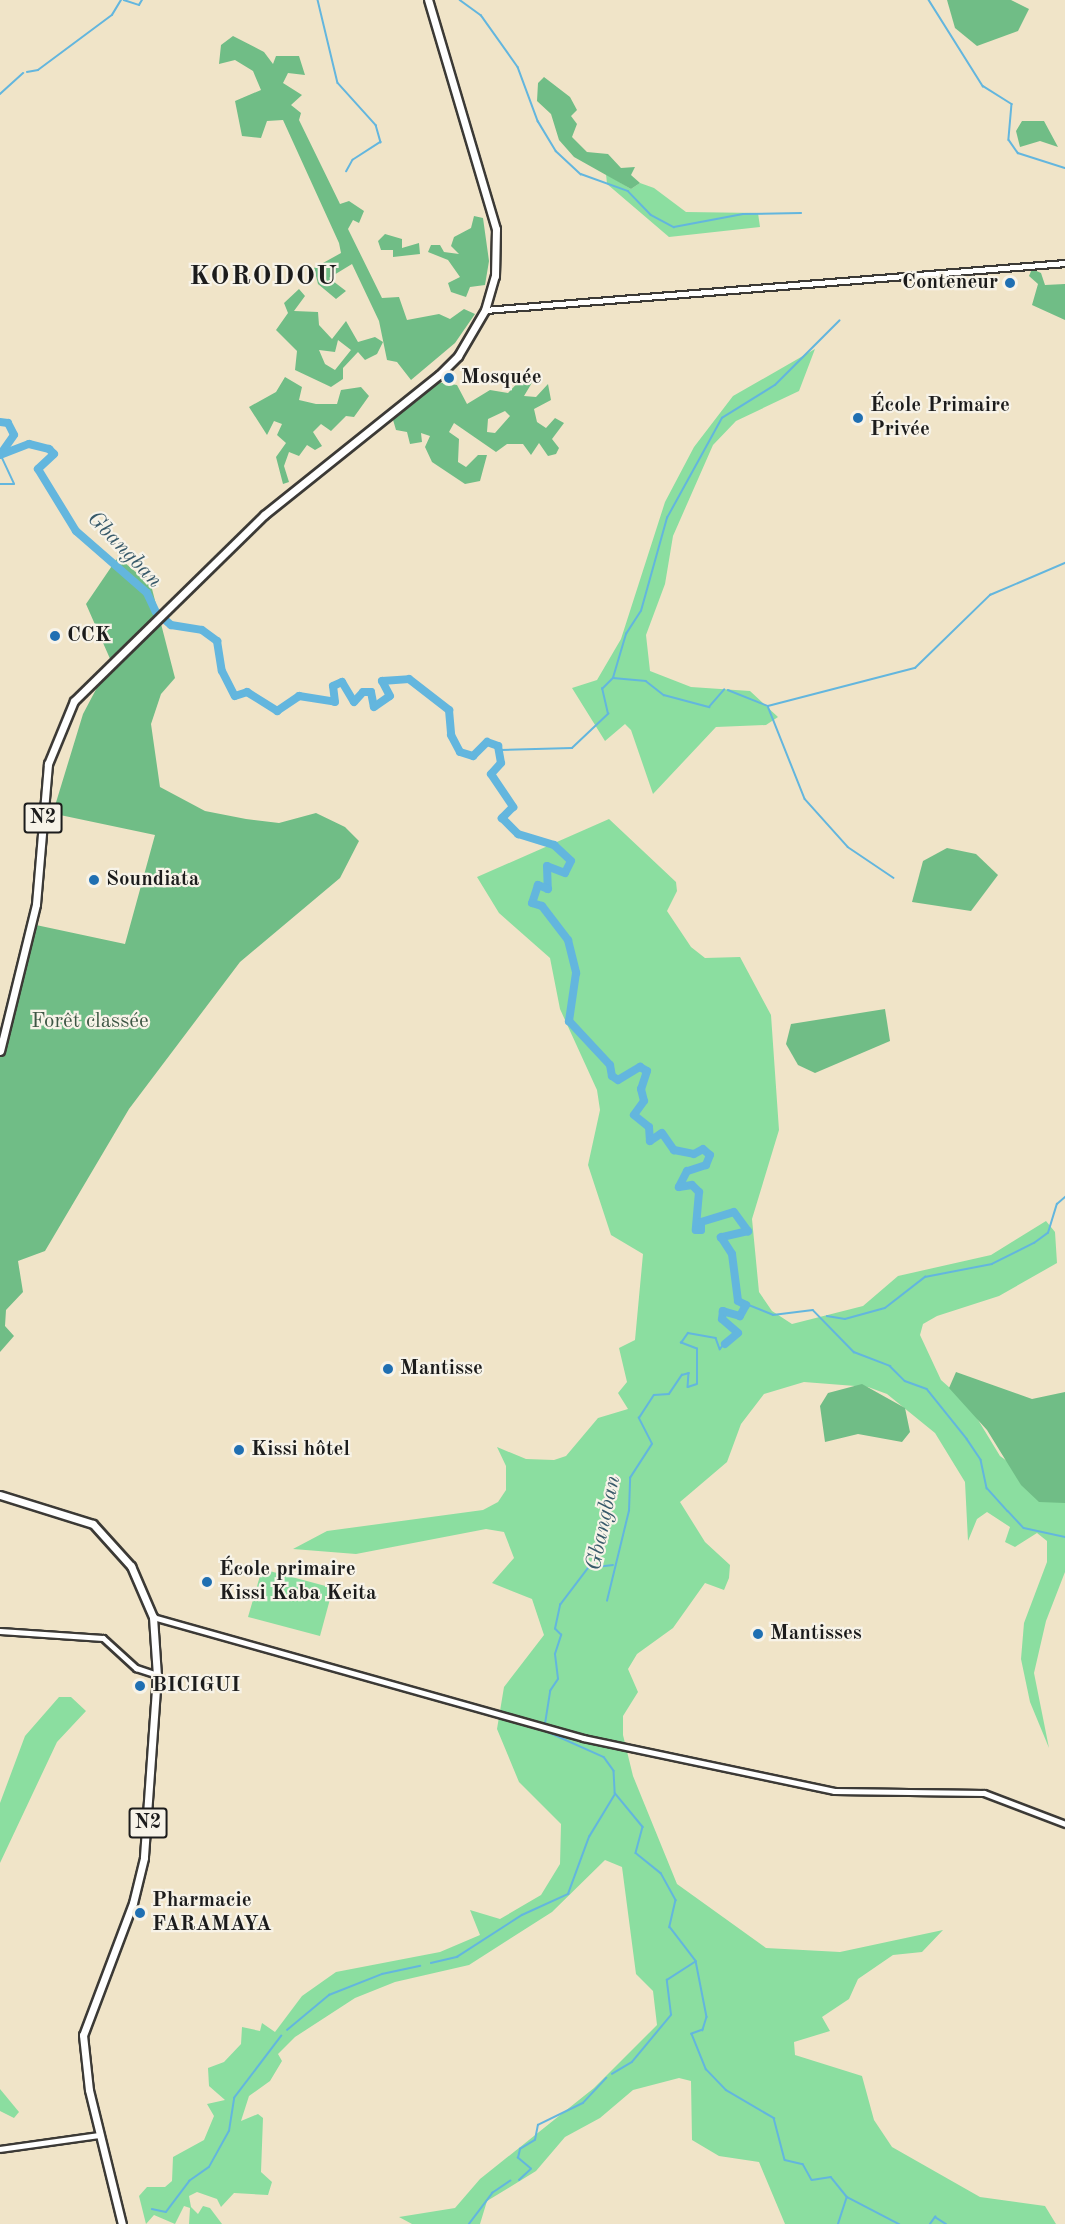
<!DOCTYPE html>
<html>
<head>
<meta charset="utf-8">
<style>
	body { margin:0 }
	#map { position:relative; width:1065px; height:2224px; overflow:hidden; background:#f0e4c8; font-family:"Old Standard TT",serif }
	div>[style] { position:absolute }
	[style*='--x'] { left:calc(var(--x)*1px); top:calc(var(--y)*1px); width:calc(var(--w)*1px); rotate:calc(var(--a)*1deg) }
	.green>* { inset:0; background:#8bdea0 }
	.forest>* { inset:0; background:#70bd86 }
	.stream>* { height:1.5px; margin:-0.75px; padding:0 0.75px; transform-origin:0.75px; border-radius:0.75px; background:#63b6de }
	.river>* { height:8px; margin:-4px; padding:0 4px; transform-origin:4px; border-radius:4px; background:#63b6de }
	.roads { filter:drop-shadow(2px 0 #3c3a36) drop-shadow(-2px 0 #3c3a36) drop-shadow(0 2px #3c3a36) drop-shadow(0 -2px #3c3a36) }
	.secondary>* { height:5px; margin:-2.5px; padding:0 2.5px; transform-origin:2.5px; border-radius:2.5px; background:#fff }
	.highway>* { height:7px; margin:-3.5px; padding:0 3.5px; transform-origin:3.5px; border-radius:3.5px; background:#fff }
	.dots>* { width:16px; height:16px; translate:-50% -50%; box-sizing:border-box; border:3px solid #f7f3e8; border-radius:50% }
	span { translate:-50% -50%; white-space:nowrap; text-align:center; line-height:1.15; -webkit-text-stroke:4.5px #f7f3e8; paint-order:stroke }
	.shield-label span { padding:2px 4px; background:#f7f3e8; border:2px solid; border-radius:4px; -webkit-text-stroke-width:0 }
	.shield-label { font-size:20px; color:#1c1c1c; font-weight:700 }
	.poi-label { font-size:21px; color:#1c1c1c; font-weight:700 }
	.right { translate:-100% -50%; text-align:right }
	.left { translate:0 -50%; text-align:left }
	.park-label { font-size:21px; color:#3d5644 }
	.water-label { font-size:22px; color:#385a6a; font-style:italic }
	.district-label { font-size:27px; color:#1c1c1c; font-weight:700; letter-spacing:1.5px }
</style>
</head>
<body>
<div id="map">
	<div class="green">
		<i style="clip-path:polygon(606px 174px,631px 189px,640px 183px,654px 188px,686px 212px,758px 213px,760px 227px,669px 237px,607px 184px)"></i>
		<i style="clip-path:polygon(815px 349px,799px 391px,736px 421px,713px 445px,673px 536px,665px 584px,646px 635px,650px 671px,691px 687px,750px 691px,778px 717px,766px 725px,716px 727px,653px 794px,631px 730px,625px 724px,605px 741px,572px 688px,597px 680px,621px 639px,665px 502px,694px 447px,733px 396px)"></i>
		<i style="clip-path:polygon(609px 819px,676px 882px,677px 891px,667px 911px,691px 947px,705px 958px,740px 957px,771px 1015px,779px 1130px,752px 1219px,759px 1292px,772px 1311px,792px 1324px,863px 1306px,898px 1276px,991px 1255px,1046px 1221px,1055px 1232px,1057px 1263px,999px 1296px,937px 1316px,923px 1324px,920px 1335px,941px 1380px,969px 1405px,1000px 1456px,1065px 1503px,1065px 1572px,1046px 1621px,1034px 1673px,1049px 1748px,1030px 1702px,1021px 1659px,1024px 1623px,1047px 1562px,1047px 1541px,1037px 1533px,1015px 1547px,1005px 1542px,1010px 1527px,987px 1512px,977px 1519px,968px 1541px,965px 1482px,935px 1433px,887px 1394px,868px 1387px,804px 1382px,764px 1394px,741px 1424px,727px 1462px,680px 1502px,705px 1542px,730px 1565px,729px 1578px,724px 1590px,705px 1583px,673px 1628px,637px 1654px,628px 1669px,638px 1692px,623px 1716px,623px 1735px,633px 1776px,677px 1884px,766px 1948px,840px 1952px,943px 1930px,922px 1952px,893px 1955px,858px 1979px,849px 1999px,822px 2017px,830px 2031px,794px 2042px,795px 2055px,862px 2076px,874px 2120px,892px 2147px,980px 2197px,1045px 2206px,1056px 2224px,785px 2224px,759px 2162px,719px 2156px,692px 2140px,691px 2081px,679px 2078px,633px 2090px,600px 2118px,565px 2137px,536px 2171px,487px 2201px,480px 2224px,412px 2224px,399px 2217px,455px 2208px,480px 2179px,594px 2088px,657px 2025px,653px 1991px,636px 1974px,622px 1867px,605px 1860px,552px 1912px,469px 1965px,395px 1982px,355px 1998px,295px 2037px,278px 2054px,282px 2061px,270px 2081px,249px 2096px,241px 2121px,258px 2114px,263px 2118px,261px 2172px,272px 2182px,268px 2195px,234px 2193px,221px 2207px,217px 2199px,197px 2192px,189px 2196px,191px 2207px,198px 2214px,203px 2206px,210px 2208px,222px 2224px,189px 2224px,190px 2208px,184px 2206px,175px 2224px,154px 2215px,146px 2224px,139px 2196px,147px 2187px,165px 2187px,172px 2181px,173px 2157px,204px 2140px,214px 2116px,207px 2104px,225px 2100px,209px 2086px,208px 2068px,224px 2062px,241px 2044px,242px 2027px,260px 2031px,262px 2023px,275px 2032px,302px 1996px,336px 1972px,440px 1952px,480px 1935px,470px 1910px,500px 1919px,541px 1895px,560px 1864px,561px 1824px,519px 1782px,497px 1729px,504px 1687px,544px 1635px,532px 1599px,492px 1583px,514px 1558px,504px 1532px,486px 1529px,356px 1554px,293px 1549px,327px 1531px,483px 1510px,498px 1502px,506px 1490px,506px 1466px,497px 1447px,526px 1459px,554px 1460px,566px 1456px,598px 1418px,628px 1409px,618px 1393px,627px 1382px,619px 1348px,635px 1340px,643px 1254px,611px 1235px,588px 1165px,600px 1110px,597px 1090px,560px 1009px,550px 958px,499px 913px,477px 877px)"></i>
		<i style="clip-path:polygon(262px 1569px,333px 1588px,320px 1636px,248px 1617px)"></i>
		<i style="clip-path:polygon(59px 1697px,71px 1697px,86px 1711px,57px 1742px,0 1863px,0 1803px,25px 1736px)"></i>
		<i style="clip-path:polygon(0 2089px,19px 2112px,14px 2118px,0 2111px)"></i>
	</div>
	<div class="forest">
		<i style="clip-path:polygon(947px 0,1011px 0,1029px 9px,1018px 31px,977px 46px,955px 28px)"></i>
		<i style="clip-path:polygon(233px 36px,264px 52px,273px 64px,276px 56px,299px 56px,305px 75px,288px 73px,283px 83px,302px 95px,291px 105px,301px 113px,299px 120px,340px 204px,349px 201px,364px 211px,359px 223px,353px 220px,348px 229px,382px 298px,399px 297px,407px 320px,439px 314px,450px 319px,464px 309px,475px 314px,455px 343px,411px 380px,397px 362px,387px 360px,379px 321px,352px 264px,329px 278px,346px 291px,336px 299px,318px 284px,314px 268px,341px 253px,339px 243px,283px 120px,267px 121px,261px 138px,242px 136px,235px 101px,261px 90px,253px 71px,235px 60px,219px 64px,221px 45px)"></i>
		<i style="clip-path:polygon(544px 77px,570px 97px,577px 110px,571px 116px,577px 124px,572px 137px,587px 152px,608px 154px,621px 168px,635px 167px,631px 175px,640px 183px,631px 189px,574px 157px,559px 140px,551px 114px,537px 101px,538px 83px)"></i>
		<i style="clip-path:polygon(1022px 121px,1044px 121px,1058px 147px,1040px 141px,1020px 147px,1016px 131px)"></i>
		<i style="clip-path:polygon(474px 216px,483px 218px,489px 261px,485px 285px,470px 287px,466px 297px,451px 292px,448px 283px,460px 277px,448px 260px,428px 252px,431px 245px,440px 245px,444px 252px,459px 254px,451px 246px,454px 237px,471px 228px)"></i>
		<i style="clip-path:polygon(385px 234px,402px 239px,402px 248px,419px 243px,420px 254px,393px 257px,393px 250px,381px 250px,378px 241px)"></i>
		<i style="clip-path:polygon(1032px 269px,1041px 273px,1045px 285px,1065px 284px,1065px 320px,1032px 305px,1038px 284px,1029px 276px)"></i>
		<i style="clip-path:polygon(evenodd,299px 289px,305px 296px,294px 311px,318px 312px,319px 325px,332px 339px,346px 321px,358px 342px,375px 337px,383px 342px,377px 354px,365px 360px,358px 352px,343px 368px,343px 379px,331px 387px,295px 370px,297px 351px,276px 330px,288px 313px,284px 303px,299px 289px,338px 340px,351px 350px,335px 370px,325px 364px,319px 350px,335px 352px,338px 340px)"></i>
		<i style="clip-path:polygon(evenodd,527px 373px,536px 376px,524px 396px,536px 397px,548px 384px,551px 400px,534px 409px,537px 422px,546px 428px,555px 418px,564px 423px,552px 439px,559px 448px,556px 454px,548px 456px,539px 443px,531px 455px,523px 444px,507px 444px,496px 452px,454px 423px,449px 432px,459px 439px,458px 462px,466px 467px,478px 455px,487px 455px,480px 481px,465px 484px,432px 462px,425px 447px,430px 436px,421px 433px,422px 442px,410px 444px,407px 432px,396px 430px,391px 413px,416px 402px,437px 382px,457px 385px,467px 404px,490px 390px,508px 393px,527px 373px,505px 411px,510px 416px,495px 433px,487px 432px,488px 419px,505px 411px)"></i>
		<i style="clip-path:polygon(285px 377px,302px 387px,299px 400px,316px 404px,337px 404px,341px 390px,361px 387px,369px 396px,354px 417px,346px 416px,331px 431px,321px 424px,313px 432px,322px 446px,315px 450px,307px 445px,299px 456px,289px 452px,284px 466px,289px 482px,283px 484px,276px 457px,286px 443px,277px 435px,282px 424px,274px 421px,267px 435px,249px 407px,276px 392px)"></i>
		<i style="clip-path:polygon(118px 557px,151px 585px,175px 678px,161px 694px,151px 724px,160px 787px,205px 811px,246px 819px,279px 823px,316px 813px,345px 827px,359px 841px,340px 878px,240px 962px,129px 1109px,45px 1251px,18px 1261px,23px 1292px,6px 1310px,5px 1326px,14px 1336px,0 1352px,0 1039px,26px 939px,36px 925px,125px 944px,155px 835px,60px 815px,54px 809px,83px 714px,111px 661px,86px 604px)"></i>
		<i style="clip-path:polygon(947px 848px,976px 854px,998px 875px,971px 911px,912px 902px,923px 861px)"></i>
		<i style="clip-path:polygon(885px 1009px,890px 1041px,815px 1073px,798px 1065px,786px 1044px,791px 1024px)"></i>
		<i style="clip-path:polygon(956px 1372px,1032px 1399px,1065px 1392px,1065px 1503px,1039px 1502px,1021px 1485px,987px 1430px,949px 1388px)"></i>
		<i style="clip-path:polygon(862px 1384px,905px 1408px,910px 1432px,902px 1442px,858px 1434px,825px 1442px,820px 1406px,828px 1393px)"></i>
	</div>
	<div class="stream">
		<i style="--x:124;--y:0;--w:16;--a:18"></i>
		<i style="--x:139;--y:5;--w:6;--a:-59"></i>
		<i style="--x:318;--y:0;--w:85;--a:76.5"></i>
		<i style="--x:338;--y:83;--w:57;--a:47.9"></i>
		<i style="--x:376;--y:125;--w:18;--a:74"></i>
		<i style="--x:381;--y:142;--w:33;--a:147"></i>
		<i style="--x:353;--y:160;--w:13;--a:119"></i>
		<i style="--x:460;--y:0;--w:26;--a:36"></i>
		<i style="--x:481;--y:15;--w:64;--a:54.6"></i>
		<i style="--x:518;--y:67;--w:58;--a:69.7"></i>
		<i style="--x:538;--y:121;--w:35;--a:59"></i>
		<i style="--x:556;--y:151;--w:34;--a:43"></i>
		<i style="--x:581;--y:174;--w:50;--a:19.9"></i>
		<i style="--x:628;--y:191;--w:33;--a:46"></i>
		<i style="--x:651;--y:215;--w:26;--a:28"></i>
		<i style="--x:674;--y:227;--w:70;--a:-10.7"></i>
		<i style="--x:743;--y:214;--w:58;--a:-1"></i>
		<i style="--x:929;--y:0;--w:102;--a:57.9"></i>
		<i style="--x:983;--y:86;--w:34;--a:32"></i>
		<i style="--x:1012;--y:104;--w:36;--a:95"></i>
		<i style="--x:1009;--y:140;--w:16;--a:55"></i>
		<i style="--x:1018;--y:153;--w:49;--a:17.7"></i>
		<i style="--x:27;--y:72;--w:11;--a:-10"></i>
		<i style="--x:38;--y:70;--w:92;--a:-36.6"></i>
		<i style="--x:112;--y:15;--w:17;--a:-59"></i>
		<i style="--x:0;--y:94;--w:31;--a:-42"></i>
		<i style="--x:0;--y:484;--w:14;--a:0"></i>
		<i style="--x:14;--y:484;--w:31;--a:-115"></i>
		<i style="--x:613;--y:678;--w:33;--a:5"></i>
		<i style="--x:646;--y:681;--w:23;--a:38"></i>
		<i style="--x:664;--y:695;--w:47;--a:14.9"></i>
		<i style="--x:709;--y:707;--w:23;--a:-49"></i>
		<i style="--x:728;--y:690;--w:43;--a:21.8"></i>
		<i style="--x:768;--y:706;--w:152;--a:-14.5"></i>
		<i style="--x:915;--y:668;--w:105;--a:-44.2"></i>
		<i style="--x:990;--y:595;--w:82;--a:-23.1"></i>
		<i style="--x:768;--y:706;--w:100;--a:68.3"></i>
		<i style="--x:805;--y:799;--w:64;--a:48.1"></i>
		<i style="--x:848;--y:847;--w:55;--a:34"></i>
		<i style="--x:501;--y:750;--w:71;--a:-1.6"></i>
		<i style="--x:572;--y:748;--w:50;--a:-43.4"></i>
		<i style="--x:608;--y:714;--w:26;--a:-103"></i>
		<i style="--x:602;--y:689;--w:16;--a:-45"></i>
		<i style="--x:613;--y:678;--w:46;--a:-73.5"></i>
		<i style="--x:626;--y:634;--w:27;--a:-57"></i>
		<i style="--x:641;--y:611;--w:97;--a:-74.4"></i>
		<i style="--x:667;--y:518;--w:114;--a:-61.2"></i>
		<i style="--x:722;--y:418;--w:62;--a:-31.9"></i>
		<i style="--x:775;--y:385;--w:91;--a:-45"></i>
		<i style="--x:744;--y:1303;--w:31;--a:22"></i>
		<i style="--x:773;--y:1315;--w:40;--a:-7.1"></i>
		<i style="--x:813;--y:1310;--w:59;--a:45.7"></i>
		<i style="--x:854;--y:1352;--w:39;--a:21"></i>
		<i style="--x:890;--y:1366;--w:21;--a:45"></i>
		<i style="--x:905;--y:1381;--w:23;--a:20"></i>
		<i style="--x:927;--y:1389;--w:64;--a:51.3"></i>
		<i style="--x:967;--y:1439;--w:25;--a:56"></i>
		<i style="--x:981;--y:1460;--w:29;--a:78"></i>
		<i style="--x:987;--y:1488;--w:31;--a:48"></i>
		<i style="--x:1008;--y:1511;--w:23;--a:47"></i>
		<i style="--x:1024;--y:1528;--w:42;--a:12.4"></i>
		<i style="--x:827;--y:1316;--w:18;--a:9"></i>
		<i style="--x:845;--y:1319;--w:41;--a:-15.4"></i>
		<i style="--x:885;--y:1308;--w:51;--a:-37.8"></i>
		<i style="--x:925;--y:1277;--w:68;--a:-11"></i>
		<i style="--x:992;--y:1264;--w:47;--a:-26.6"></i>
		<i style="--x:1034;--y:1243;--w:17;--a:-36"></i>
		<i style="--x:1048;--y:1233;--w:30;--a:-73"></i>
		<i style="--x:1057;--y:1204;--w:11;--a:-41"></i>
		<i style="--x:607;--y:1601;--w:93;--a:-76.3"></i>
		<i style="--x:629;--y:1511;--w:33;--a:-88"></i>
		<i style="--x:630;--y:1478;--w:40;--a:-57.1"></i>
		<i style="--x:652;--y:1444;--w:29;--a:-117"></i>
		<i style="--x:639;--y:1418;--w:27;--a:-57"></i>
		<i style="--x:654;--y:1395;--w:15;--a:-4"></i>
		<i style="--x:669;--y:1394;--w:23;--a:-56"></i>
		<i style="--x:682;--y:1375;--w:7;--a:-16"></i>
		<i style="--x:689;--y:1373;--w:14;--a:94"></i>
		<i style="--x:688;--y:1387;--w:9;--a:-18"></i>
		<i style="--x:697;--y:1384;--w:35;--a:-90"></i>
		<i style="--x:697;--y:1349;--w:17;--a:-159"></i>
		<i style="--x:681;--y:1343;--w:12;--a:-55"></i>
		<i style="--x:688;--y:1333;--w:28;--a:10"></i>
		<i style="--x:716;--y:1338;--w:12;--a:70"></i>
		<i style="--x:720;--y:1349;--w:6;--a:-51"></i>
		<i style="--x:545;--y:1724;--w:33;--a:-81"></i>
		<i style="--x:550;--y:1691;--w:14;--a:-56"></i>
		<i style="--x:558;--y:1679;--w:25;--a:-97"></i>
		<i style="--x:555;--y:1654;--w:20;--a:-72"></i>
		<i style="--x:561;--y:1635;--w:8;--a:-135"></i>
		<i style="--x:555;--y:1629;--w:25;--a:-78"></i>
		<i style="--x:560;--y:1605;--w:46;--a:-52.9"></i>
		<i style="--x:588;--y:1568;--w:25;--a:-7"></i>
		<i style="--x:548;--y:1732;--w:61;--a:24.1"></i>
		<i style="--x:604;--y:1757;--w:17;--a:54"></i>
		<i style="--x:614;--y:1771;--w:22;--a:87"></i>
		<i style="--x:615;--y:1793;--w:44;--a:50.5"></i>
		<i style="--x:643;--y:1827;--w:27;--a:105"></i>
		<i style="--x:636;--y:1853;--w:32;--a:39"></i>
		<i style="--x:661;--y:1873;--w:31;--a:61"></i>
		<i style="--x:676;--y:1900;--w:28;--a:103"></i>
		<i style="--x:670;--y:1927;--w:43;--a:52.6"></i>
		<i style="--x:696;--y:1961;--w:57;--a:78.9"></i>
		<i style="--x:707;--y:2017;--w:14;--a:107"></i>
		<i style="--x:703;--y:2030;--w:12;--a:160"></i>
		<i style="--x:692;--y:2034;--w:38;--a:68"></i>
		<i style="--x:706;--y:2069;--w:29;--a:46"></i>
		<i style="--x:726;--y:2090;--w:56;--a:30.3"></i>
		<i style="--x:774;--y:2118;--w:43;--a:75.3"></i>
		<i style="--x:785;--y:2160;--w:18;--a:13"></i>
		<i style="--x:803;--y:2164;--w:18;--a:61"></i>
		<i style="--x:812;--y:2180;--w:19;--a:-9"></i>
		<i style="--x:831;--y:2177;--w:26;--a:51"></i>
		<i style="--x:847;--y:2197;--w:59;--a:27.4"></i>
		<i style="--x:431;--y:1963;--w:27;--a:-13"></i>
		<i style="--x:457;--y:1957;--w:77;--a:-32.9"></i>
		<i style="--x:522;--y:1915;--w:51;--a:-24.5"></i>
		<i style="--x:568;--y:1894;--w:61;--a:-69.8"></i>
		<i style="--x:589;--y:1837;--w:50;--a:-58.8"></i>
		<i style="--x:287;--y:2030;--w:55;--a:-39.8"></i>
		<i style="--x:329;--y:1995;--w:57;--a:-21.6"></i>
		<i style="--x:382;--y:1974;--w:39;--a:-12"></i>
		<i style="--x:612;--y:2074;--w:23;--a:-31"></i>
		<i style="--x:632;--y:2062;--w:61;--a:-50.3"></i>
		<i style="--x:671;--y:2015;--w:35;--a:-97"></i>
		<i style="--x:667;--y:1980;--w:33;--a:-33"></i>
		<i style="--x:519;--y:2180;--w:16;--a:-43"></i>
		<i style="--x:531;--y:2169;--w:17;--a:-140"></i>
		<i style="--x:518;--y:2158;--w:9;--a:-77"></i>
		<i style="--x:520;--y:2149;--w:17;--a:-31"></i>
		<i style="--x:535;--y:2140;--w:15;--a:-79"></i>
		<i style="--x:538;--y:2125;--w:50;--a:-26.1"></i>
		<i style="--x:583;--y:2103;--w:34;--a:-47"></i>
		<i style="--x:152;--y:2209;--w:14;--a:12"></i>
		<i style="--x:166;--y:2212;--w:39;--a:-53"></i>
		<i style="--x:189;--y:2181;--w:24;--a:-35"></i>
		<i style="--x:209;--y:2167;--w:41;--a:-60.9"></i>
		<i style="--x:229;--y:2131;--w:33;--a:-81"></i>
		<i style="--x:234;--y:2098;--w:78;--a:-52.8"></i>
		<i style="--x:469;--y:2224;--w:39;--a:-53"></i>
		<i style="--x:492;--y:2193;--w:22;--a:-34"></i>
		<i style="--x:838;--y:2224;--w:28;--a:-72"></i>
		<i style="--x:930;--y:2224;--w:9;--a:-54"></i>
		<i style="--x:935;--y:2217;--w:13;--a:32"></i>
	</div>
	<div class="river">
		<i style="--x:0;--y:422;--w:8;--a:7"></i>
		<i style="--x:8;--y:423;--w:13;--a:63"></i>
		<i style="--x:14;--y:435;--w:21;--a:125"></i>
		<i style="--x:0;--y:455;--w:31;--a:-21"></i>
		<i style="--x:29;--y:444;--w:21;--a:14"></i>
		<i style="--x:49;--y:449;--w:7;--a:45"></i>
		<i style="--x:54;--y:454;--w:22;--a:137"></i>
		<i style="--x:38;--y:469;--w:73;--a:58.5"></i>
		<i style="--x:76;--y:531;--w:94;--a:41.1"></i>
		<i style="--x:147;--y:593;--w:21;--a:65"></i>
		<i style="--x:156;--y:612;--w:20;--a:41"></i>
		<i style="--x:171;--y:625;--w:31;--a:9"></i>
		<i style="--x:202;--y:630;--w:19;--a:36"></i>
		<i style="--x:217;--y:641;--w:30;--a:81"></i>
		<i style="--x:222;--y:671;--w:28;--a:63"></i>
		<i style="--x:235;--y:696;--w:13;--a:-18"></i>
		<i style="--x:247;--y:692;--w:36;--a:32"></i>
		<i style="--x:277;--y:711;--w:27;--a:-34"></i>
		<i style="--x:299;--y:696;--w:36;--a:9"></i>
		<i style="--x:335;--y:702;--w:16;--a:-97"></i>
		<i style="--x:333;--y:686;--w:10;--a:-24"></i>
		<i style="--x:342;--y:682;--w:23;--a:59"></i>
		<i style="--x:354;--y:702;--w:13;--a:-48"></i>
		<i style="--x:363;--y:692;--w:8;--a:0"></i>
		<i style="--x:371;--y:692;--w:15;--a:79"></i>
		<i style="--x:374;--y:707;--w:19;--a:-35"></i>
		<i style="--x:390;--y:696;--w:17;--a:-118"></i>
		<i style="--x:382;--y:681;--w:27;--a:-4"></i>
		<i style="--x:409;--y:679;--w:51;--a:37.8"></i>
		<i style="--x:449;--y:710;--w:25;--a:85"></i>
		<i style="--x:451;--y:735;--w:19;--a:62"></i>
		<i style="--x:460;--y:752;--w:14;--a:17"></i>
		<i style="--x:473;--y:756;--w:20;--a:-45"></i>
		<i style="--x:487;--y:742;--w:12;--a:20"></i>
		<i style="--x:498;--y:746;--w:17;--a:80"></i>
		<i style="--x:501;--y:763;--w:15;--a:132"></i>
		<i style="--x:491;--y:774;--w:40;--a:56"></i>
		<i style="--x:513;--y:807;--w:16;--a:135"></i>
		<i style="--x:502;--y:818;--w:23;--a:45"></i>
		<i style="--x:518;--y:834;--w:38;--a:17"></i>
		<i style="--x:554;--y:845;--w:23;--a:43"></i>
		<i style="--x:571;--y:861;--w:13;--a:117"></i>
		<i style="--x:565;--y:873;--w:19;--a:-159"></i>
		<i style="--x:547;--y:866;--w:23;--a:88"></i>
		<i style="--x:548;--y:889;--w:11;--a:-158"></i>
		<i style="--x:538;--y:885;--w:19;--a:108"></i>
		<i style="--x:532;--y:903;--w:10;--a:17"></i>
		<i style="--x:542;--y:906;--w:43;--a:52.6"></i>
		<i style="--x:568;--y:940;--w:34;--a:76"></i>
		<i style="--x:576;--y:973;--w:49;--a:98.3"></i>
		<i style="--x:569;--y:1021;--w:60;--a:47"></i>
		<i style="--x:610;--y:1065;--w:11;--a:80"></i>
		<i style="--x:612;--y:1076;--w:7;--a:34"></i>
		<i style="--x:618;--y:1080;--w:26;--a:-31"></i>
		<i style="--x:640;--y:1067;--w:8;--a:30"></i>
		<i style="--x:647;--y:1071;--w:19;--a:108"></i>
		<i style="--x:641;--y:1089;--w:12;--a:76"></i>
		<i style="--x:644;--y:1101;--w:17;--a:126"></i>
		<i style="--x:634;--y:1115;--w:19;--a:39"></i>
		<i style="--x:649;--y:1127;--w:14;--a:86"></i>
		<i style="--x:650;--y:1141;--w:14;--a:-34"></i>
		<i style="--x:662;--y:1133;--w:21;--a:55"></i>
		<i style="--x:674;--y:1150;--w:20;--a:11"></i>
		<i style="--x:694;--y:1154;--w:10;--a:-29"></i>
		<i style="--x:703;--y:1149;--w:9;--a:41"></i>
		<i style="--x:710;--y:1155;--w:11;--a:112"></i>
		<i style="--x:706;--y:1165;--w:20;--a:162"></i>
		<i style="--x:687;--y:1171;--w:18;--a:117"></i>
		<i style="--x:679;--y:1187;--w:13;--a:-9"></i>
		<i style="--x:692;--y:1185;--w:10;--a:45"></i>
		<i style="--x:699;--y:1192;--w:38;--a:95"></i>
		<i style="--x:696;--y:1230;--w:5;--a:0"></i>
		<i style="--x:701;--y:1230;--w:8;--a:-90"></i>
		<i style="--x:701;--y:1222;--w:34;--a:-17"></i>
		<i style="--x:734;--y:1212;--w:24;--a:54"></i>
		<i style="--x:748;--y:1231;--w:28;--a:167"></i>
		<i style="--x:721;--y:1237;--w:20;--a:57"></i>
		<i style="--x:732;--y:1254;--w:47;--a:82.7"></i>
		<i style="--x:738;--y:1301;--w:9;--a:27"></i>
		<i style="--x:746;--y:1305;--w:13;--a:119"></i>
		<i style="--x:740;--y:1316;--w:18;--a:-164"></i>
		<i style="--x:723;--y:1311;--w:8;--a:97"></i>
		<i style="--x:722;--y:1319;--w:21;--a:41"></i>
		<i style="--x:738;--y:1333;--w:17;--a:140"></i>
	</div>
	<div class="roads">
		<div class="secondary">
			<i style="--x:485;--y:310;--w:582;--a:-4.63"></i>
			<i style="--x:153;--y:1617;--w:447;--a:15.7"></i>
			<i style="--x:583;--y:1738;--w:257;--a:11.9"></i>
			<i style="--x:834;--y:1791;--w:150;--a:0.8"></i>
			<i style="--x:984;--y:1793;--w:87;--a:20.9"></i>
			<i style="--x:0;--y:1631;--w:103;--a:3.9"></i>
			<i style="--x:103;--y:1638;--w:45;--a:42.3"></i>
			<i style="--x:136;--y:1668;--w:22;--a:18"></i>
			<i style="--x:0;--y:2149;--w:101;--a:-8"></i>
		</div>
		<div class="highway">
			<i style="--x:0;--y:1051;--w:151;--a:-76.2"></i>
			<i style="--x:36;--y:904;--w:141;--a:-85.1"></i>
			<i style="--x:48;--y:764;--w:68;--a:-67.6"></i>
			<i style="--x:74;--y:701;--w:266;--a:-44.4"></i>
			<i style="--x:264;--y:515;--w:224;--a:-38.7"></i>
			<i style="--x:439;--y:375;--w:27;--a:-45"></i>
			<i style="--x:458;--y:356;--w:53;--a:-59.6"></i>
			<i style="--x:485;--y:310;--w:35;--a:-74"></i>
			<i style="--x:495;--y:276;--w:47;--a:-88.8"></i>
			<i style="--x:496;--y:229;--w:239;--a:-106.5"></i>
			<i style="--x:0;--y:1495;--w:97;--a:17.3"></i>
			<i style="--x:93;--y:1524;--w:57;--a:47.9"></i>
			<i style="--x:131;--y:1566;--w:56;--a:66.7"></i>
			<i style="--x:153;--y:1617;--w:58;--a:86.1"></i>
			<i style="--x:157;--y:1675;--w:183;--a:94.1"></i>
			<i style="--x:144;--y:1858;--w:46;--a:103.7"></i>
			<i style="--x:133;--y:1903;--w:141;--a:110.7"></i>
			<i style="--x:83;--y:2035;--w:55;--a:83.8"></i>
			<i style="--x:89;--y:2090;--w:138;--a:76.2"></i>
		</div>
	</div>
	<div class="dots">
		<i style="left:1010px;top:283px;background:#1f6fb2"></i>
		<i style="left:449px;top:378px;background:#1f6fb2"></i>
		<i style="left:858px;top:418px;background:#1f6fb2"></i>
		<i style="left:55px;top:636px;background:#1f6fb2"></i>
		<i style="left:94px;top:880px;background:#1f6fb2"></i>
		<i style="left:388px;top:1369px;background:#1f6fb2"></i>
		<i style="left:239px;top:1450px;background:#1f6fb2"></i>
		<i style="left:207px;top:1582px;background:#1f6fb2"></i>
		<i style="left:758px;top:1634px;background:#1f6fb2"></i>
		<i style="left:140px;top:1686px;background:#1f6fb2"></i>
		<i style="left:140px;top:1913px;background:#1f6fb2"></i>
	</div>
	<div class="shield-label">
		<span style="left:43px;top:818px">N2</span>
		<span style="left:148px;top:1823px">N2</span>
	</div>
	<div class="poi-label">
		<span class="right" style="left:998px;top:283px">Conteneur</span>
		<span class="left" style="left:461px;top:378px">Mosquée</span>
		<span class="left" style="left:870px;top:418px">École Primaire<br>Privée</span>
		<span class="left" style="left:67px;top:636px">CCK</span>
		<span class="left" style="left:106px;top:880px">Soundiata</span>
		<span class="left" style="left:400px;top:1369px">Mantisse</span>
		<span class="left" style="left:251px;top:1450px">Kissi hôtel</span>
		<span class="left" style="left:219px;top:1582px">École primaire<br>Kissi Kaba Keita</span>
		<span class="left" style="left:770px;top:1634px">Mantisses</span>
		<span class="left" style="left:152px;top:1686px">BICIGUI</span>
		<span class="left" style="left:152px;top:1913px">Pharmacie<br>FARAMAYA</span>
	</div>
	<div class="park-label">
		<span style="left:90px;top:1022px">Forêt classée</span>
	</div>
	<div class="water-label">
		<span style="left:124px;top:550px;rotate:46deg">Gbangban</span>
		<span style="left:604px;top:1523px;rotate:-78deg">Gbangban</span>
	</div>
	<div class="district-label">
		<span style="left:264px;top:277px">KORODOU</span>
	</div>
</div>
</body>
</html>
